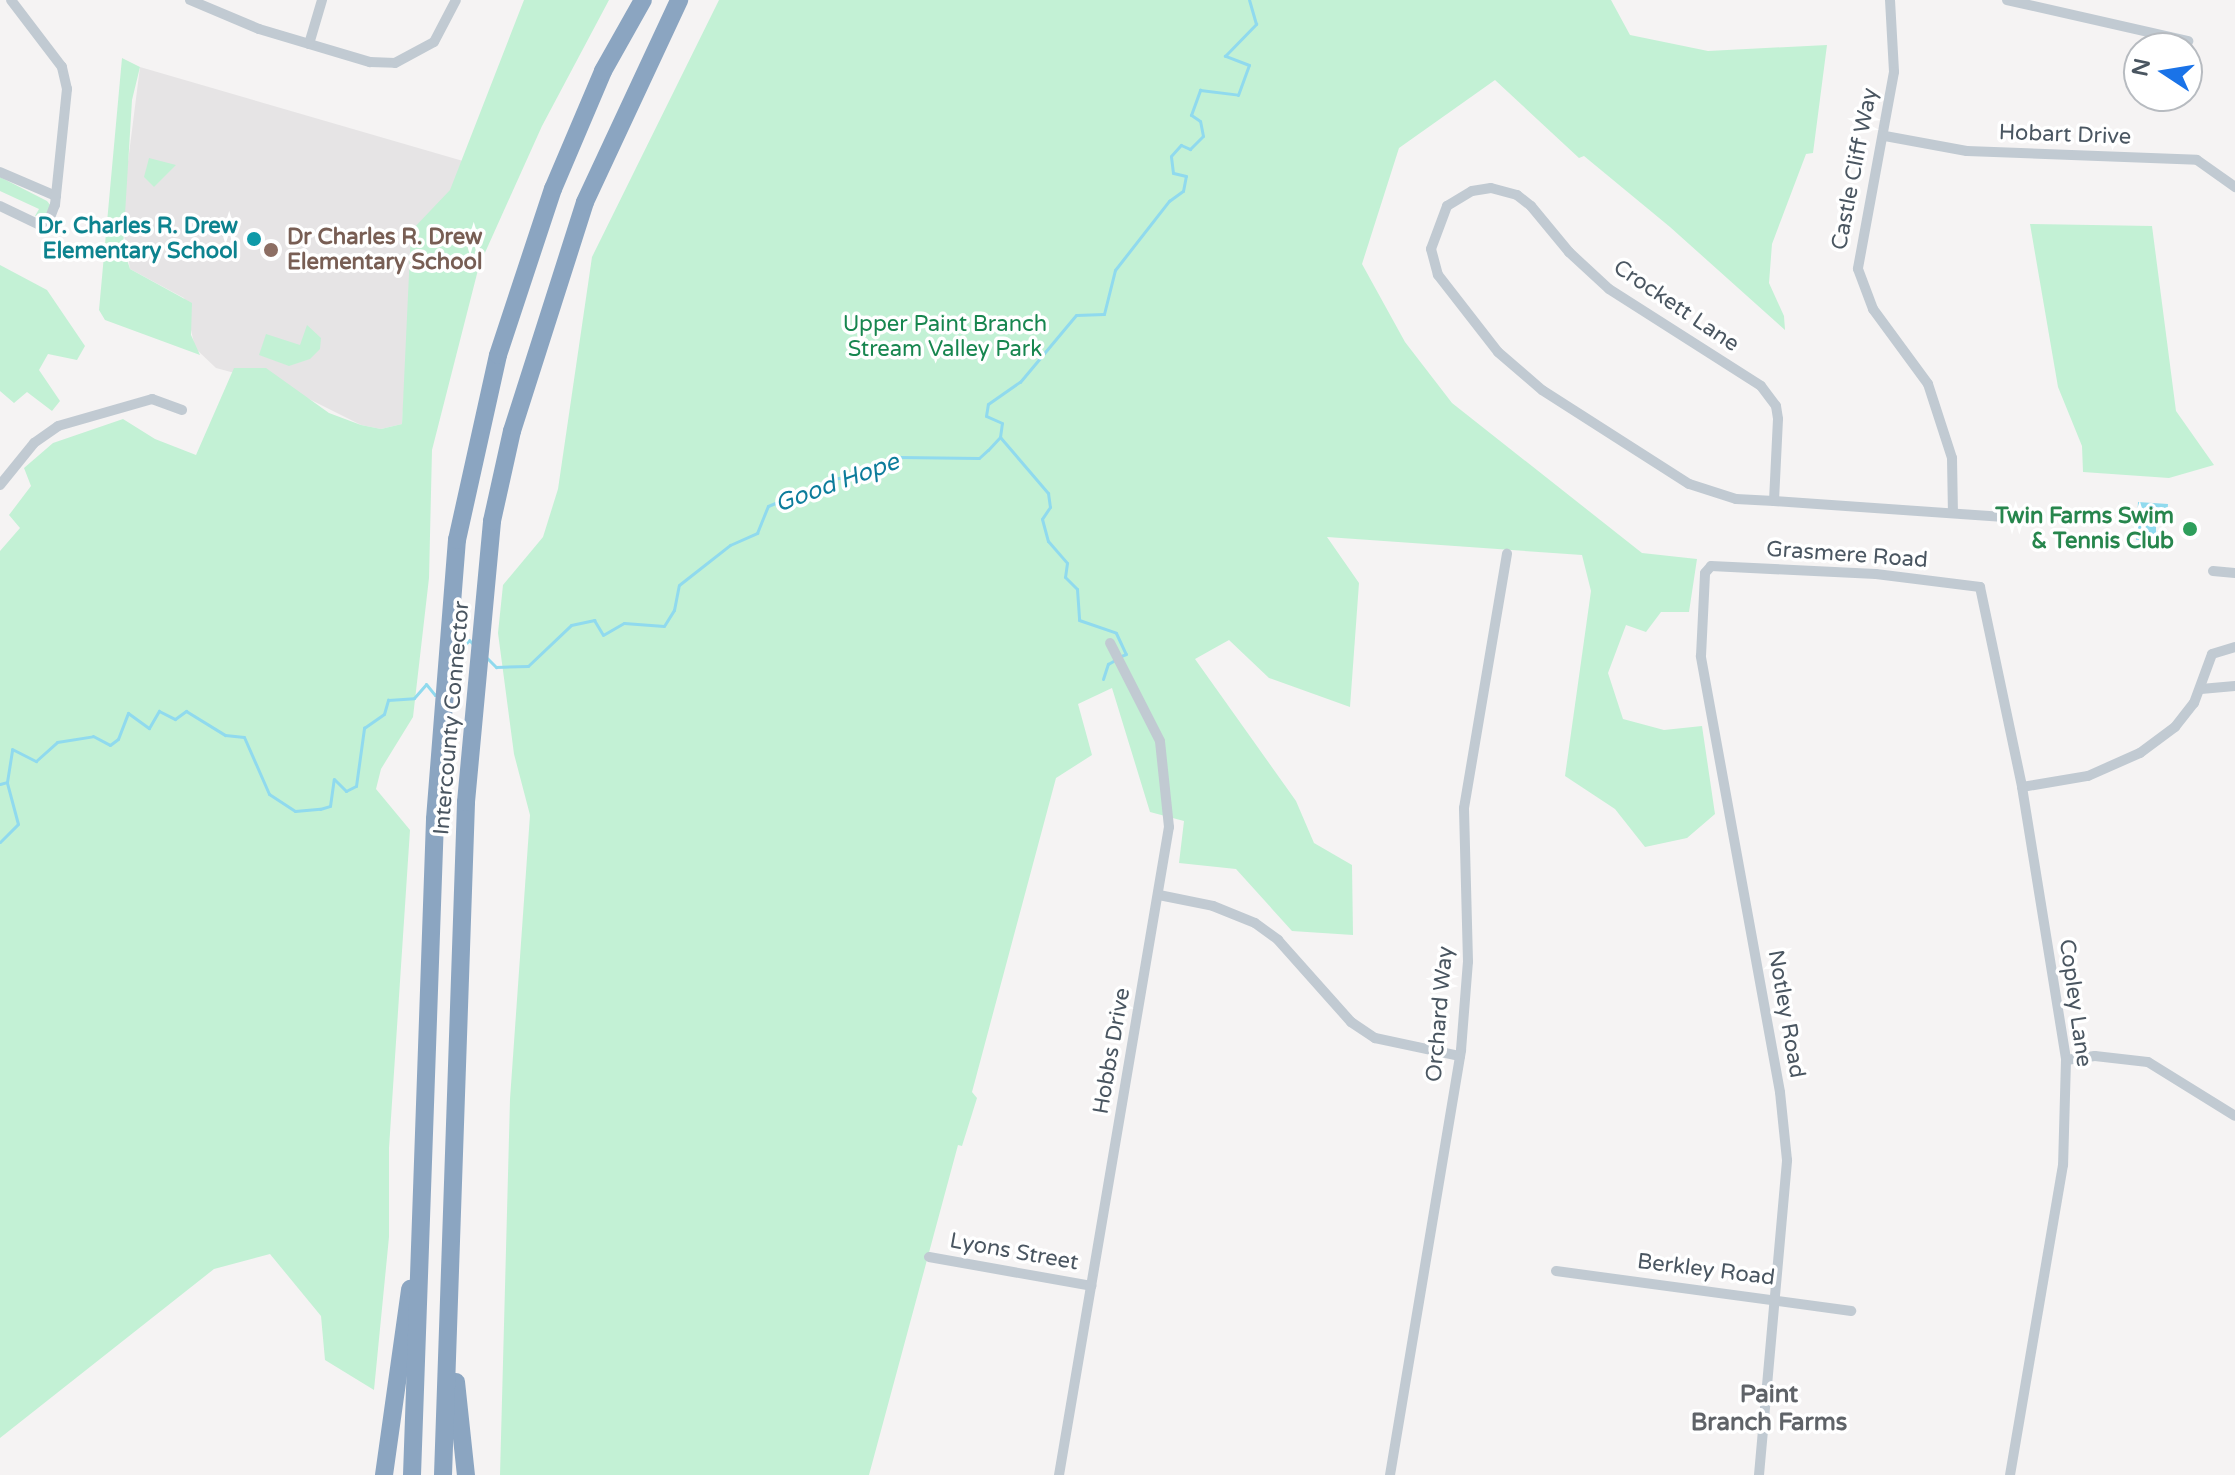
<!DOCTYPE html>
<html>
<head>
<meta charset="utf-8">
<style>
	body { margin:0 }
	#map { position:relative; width:2235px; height:1475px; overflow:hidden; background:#f5f3f3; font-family:"Varela Round",sans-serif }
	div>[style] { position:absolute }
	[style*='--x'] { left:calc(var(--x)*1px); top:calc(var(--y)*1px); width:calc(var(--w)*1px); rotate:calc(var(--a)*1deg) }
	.education>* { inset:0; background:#e6e4e5 }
	.green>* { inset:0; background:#c3f1d5 }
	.water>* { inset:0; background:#90daee }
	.stream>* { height:3px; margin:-1.5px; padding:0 1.5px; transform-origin:1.5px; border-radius:1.5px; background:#90daee }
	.street>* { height:10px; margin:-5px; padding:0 5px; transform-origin:5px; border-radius:5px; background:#c1cad2 }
	.highway>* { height:18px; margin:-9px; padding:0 9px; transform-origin:9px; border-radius:9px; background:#8ba5c1 }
	.dots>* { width:22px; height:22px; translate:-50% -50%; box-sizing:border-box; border:4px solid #fff; border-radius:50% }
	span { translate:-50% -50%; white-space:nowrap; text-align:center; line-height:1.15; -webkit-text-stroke:7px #fff; paint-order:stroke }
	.street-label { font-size:22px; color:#4a5661 }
	.culture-label { font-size:22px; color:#0d838f; font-weight:700 }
	.right { translate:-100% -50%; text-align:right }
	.education-label { font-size:22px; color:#785e54; font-weight:700 }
	.left { translate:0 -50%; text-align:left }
	.park-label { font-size:22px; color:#17864f }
	.leisure-label { font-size:22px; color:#27864d; font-weight:700 }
	.water-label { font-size:24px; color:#0c7c9b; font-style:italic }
	.neighbourhood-label { font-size:24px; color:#5f6368; font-weight:700 }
	.north { position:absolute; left:2123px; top:32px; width:80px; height:80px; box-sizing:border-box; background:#fff; border:2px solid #b7bbc0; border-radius:50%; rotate:282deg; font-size:22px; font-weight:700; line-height:32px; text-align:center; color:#4a5661 }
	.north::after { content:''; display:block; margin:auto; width:28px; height:36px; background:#1a73e8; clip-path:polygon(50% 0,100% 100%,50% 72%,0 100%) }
</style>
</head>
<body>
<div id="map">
	<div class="education">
		<i style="clip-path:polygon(140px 67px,463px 161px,410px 305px,402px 424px,381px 429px,361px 425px,283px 386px,216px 368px,195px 348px,184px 298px,130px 269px,121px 217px)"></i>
	</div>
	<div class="green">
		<i style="clip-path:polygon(524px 0,609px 0,542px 126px,479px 266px,432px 450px,429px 578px,413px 717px,381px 769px,376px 789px,410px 830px,389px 1148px,389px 1237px,374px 1390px,325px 1360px,321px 1316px,270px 1254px,214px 1269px,0 1438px,0 551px,20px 528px,9px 515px,31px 486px,24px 468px,53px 443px,123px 419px,155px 439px,196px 455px,234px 368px,266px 368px,329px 413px,361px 425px,381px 429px,402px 424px,411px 231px,450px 190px)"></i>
		<i style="clip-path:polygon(719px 0,1611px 0,1630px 35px,1708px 51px,1827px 45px,1813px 153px,1806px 154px,1772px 244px,1769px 283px,1784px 316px,1785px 330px,1670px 227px,1584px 156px,1579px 158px,1495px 80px,1399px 148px,1362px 264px,1405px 342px,1452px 403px,1642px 553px,1697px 559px,1689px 612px,1661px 612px,1646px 632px,1626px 625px,1608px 673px,1623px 719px,1664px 730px,1702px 726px,1715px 814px,1687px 838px,1645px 847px,1615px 809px,1565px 776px,1591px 591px,1582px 555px,1327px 537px,1359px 583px,1350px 707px,1269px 678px,1229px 640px,1195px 659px,1296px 801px,1314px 843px,1352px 865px,1353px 935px,1292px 931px,1236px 869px,1179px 863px,1184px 821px,1150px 812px,1112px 688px,1078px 704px,1092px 755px,1056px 778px,972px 1092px,977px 1098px,962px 1146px,958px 1145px,869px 1475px,500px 1475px,510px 1099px,530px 815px,514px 754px,498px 633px,503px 585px,543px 537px,558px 489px,592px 257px)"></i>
		<i style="clip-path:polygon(122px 58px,140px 67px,132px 100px,123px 247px,130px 269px,192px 303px,191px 335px,200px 355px,105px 320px,99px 310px)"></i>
		<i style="clip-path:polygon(149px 158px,176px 165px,154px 187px,144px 177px)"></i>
		<i style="clip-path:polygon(0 177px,47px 201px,51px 206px,45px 218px,35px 216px,39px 209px,0 191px)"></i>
		<i style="clip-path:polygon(2030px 224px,2152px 226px,2176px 411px,2214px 465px,2169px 478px,2083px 472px,2082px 446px,2058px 387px)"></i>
		<i style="clip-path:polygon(0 265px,47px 290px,85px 346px,77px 360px,48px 354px,39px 370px,60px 401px,52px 411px,27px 392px,14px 403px,0 391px)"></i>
		<i style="clip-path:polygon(307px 325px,321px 338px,320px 349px,310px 359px,289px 366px,259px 355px,266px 334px,300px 345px)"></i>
	</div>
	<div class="water">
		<i style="clip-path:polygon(2138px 502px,2168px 504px,2167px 517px,2156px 517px,2156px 540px,2136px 540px)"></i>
	</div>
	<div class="stream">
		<i style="--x:1000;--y:437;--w:74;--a:49.4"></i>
		<i style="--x:1048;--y:493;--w:14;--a:82"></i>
		<i style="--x:1050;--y:507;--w:14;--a:124"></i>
		<i style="--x:1042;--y:519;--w:23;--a:75"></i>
		<i style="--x:1048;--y:541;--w:29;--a:49"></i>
		<i style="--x:1067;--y:563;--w:14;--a:98"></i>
		<i style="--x:1065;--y:577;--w:17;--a:45"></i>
		<i style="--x:1077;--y:589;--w:31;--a:86"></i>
		<i style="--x:1079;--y:620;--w:39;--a:19"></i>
		<i style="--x:1116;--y:633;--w:23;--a:65"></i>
		<i style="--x:1126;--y:654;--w:5;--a:158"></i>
		<i style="--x:456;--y:654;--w:19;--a:-47"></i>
		<i style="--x:469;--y:640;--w:6;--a:45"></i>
		<i style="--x:487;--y:658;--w:13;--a:45"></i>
		<i style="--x:496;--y:667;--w:32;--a:-2"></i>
		<i style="--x:528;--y:666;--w:59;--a:-43.6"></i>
		<i style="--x:571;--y:625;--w:24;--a:-12"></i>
		<i style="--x:594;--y:620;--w:17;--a:59"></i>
		<i style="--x:603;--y:635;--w:24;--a:-30"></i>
		<i style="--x:624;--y:623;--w:40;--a:4.3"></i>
		<i style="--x:664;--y:626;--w:19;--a:-58"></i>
		<i style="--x:674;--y:610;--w:25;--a:-79"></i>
		<i style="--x:679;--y:585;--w:65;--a:-38.1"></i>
		<i style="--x:730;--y:545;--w:30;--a:-24"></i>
		<i style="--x:757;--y:533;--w:29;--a:-68"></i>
		<i style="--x:768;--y:506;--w:70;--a:-22.6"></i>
		<i style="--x:833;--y:479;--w:46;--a:-10.1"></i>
		<i style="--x:878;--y:471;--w:25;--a:-34"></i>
		<i style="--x:899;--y:457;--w:80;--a:0.7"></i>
		<i style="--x:979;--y:458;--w:12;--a:-42"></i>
		<i style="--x:988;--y:450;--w:18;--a:-47"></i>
		<i style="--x:1000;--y:437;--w:14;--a:-82"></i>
		<i style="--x:1002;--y:423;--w:17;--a:-156"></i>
		<i style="--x:986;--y:416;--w:12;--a:-81"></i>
		<i style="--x:988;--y:404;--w:39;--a:-35"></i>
		<i style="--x:1020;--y:382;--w:87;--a:-50.1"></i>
		<i style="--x:1076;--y:315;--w:28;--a:-2"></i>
		<i style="--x:1104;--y:314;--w:45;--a:-76"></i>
		<i style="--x:1115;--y:270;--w:88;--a:-52"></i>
		<i style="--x:1169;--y:201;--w:17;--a:-36"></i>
		<i style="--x:1183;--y:191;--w:15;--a:-79"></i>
		<i style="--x:1186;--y:176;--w:13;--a:-167"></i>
		<i style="--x:1173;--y:173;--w:17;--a:-97"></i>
		<i style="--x:1171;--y:156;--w:15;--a:-48"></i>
		<i style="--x:1181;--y:145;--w:10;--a:24"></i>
		<i style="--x:1190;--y:149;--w:18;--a:-45"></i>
		<i style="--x:1203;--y:136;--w:15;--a:-101"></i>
		<i style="--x:1200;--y:121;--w:11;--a:-146"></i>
		<i style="--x:1191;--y:115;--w:27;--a:-70"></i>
		<i style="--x:1200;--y:90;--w:38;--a:7"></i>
		<i style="--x:1238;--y:95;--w:32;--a:-70"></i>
		<i style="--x:1249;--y:65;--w:26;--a:-159"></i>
		<i style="--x:1225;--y:56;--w:45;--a:-45.9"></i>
		<i style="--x:1256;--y:24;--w:25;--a:-106"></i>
		<i style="--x:1103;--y:679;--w:16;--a:-72"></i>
		<i style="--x:1108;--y:664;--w:8;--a:-30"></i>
		<i style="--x:0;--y:784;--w:7;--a:-16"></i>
		<i style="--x:7;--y:782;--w:33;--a:-81"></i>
		<i style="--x:12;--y:749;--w:27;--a:27"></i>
		<i style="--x:36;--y:761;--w:28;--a:-42"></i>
		<i style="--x:57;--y:742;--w:36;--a:-9"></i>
		<i style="--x:93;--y:736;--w:19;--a:28"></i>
		<i style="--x:110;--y:745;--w:10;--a:-37"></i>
		<i style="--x:118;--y:739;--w:28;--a:-69"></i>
		<i style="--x:128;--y:713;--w:26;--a:36"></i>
		<i style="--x:149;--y:728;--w:20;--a:-60"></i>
		<i style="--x:159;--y:711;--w:18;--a:27"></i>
		<i style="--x:175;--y:719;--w:14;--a:-36"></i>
		<i style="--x:186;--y:711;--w:46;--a:31.6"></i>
		<i style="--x:225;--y:735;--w:19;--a:6"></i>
		<i style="--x:244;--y:737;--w:62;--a:66.3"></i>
		<i style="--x:269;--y:794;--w:31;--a:33"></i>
		<i style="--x:295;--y:811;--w:25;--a:-5"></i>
		<i style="--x:320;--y:809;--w:10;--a:-17"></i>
		<i style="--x:330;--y:806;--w:27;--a:-82"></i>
		<i style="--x:334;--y:779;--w:17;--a:45"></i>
		<i style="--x:346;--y:791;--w:11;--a:-27"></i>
		<i style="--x:356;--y:786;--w:59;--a:-82.1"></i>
		<i style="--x:364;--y:728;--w:24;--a:-35"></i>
		<i style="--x:384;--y:714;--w:15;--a:-74"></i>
		<i style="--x:388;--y:700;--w:26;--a:-4"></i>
		<i style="--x:414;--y:698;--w:18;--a:-49"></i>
		<i style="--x:426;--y:684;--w:14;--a:51"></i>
		<i style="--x:435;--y:695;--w:5;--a:-37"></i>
		<i style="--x:0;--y:842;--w:25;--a:-45"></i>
		<i style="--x:18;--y:824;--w:42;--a:-105"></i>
	</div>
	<div class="street">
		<i style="--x:190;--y:0;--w:75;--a:22.8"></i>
		<i style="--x:259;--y:29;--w:116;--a:16.6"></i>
		<i style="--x:370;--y:62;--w:25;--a:2"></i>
		<i style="--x:395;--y:63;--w:44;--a:-28.3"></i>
		<i style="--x:434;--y:42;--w:47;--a:-62.4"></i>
		<i style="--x:1890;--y:0;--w:72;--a:86.8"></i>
		<i style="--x:1894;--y:72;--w:200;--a:100.4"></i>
		<i style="--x:1858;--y:269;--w:43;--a:69.4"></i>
		<i style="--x:1873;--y:309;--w:93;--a:53.7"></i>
		<i style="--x:1928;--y:384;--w:78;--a:72"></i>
		<i style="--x:1952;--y:458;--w:55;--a:89"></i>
		<i style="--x:2007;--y:0;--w:186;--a:12.8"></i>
		<i style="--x:309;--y:44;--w:46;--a:-73.5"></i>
		<i style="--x:1885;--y:136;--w:83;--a:10.4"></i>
		<i style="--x:1967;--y:151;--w:230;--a:2.2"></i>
		<i style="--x:2197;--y:160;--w:47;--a:35.4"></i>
		<i style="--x:0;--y:172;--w:61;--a:23.2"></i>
		<i style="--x:1491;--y:188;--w:27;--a:15"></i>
		<i style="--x:1517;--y:195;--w:18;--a:38"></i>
		<i style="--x:1531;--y:206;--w:60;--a:50.4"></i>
		<i style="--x:1569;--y:252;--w:54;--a:42.8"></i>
		<i style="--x:1609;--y:289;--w:180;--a:32.5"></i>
		<i style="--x:1761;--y:386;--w:25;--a:53"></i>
		<i style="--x:1776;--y:406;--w:13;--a:81"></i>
		<i style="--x:1778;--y:419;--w:82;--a:92.8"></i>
		<i style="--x:1774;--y:501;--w:38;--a:-177"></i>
		<i style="--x:1736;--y:499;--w:49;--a:-162.3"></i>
		<i style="--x:1689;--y:484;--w:174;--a:-147.4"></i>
		<i style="--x:1542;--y:390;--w:58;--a:-139.2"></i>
		<i style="--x:1498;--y:352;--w:98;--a:-127.9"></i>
		<i style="--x:1438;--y:275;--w:27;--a:-105"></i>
		<i style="--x:1431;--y:249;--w:46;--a:-69.6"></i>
		<i style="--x:1447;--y:206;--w:29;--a:-31"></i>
		<i style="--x:1472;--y:191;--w:19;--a:-9"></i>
		<i style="--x:0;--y:206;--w:51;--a:25.6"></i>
		<i style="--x:46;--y:228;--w:25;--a:-69"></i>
		<i style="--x:55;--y:205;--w:117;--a:-84.1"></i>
		<i style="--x:67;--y:89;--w:23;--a:-103"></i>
		<i style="--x:62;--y:67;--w:84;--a:-127.3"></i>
		<i style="--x:0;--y:485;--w:54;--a:-51"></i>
		<i style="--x:34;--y:443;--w:29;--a:-35"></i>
		<i style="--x:58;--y:426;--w:98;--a:-16"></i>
		<i style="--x:152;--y:399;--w:32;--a:20"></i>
		<i style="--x:1774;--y:501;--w:256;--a:4"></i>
		<i style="--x:2213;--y:571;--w:22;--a:5"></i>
		<i style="--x:2201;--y:689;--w:34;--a:-5"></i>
		<i style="--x:2022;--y:787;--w:67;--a:-9.5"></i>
		<i style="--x:2088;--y:776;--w:57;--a:-23.9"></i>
		<i style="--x:2140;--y:753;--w:44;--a:-36.6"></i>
		<i style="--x:2175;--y:727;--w:31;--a:-52"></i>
		<i style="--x:2194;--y:703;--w:52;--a:-69.8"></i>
		<i style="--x:2212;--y:654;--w:24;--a:-17"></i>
		<i style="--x:1159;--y:895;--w:55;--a:11.5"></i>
		<i style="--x:1213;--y:906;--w:45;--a:22"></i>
		<i style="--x:1255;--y:923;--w:29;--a:36"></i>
		<i style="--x:1278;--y:940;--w:110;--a:48.3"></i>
		<i style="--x:1351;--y:1022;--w:29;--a:34"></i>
		<i style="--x:1375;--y:1038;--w:87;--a:12"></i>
		<i style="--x:2066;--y:1060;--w:29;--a:-8"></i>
		<i style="--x:2095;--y:1056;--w:53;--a:6.5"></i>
		<i style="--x:2148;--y:1062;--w:102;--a:31.8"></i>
		<i style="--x:929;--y:1257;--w:165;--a:10.1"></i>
		<i style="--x:1556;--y:1271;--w:298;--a:7.7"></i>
		<i style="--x:1059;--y:1475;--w:657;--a:-80.37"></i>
		<i style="--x:1169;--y:827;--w:86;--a:-96"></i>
		<i style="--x:1160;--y:741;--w:110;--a:-117"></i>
		<i style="--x:1390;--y:1475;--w:431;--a:-80.5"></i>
		<i style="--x:1461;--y:1050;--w:88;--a:-85.5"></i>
		<i style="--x:1468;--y:962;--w:154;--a:-91.5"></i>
		<i style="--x:1464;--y:808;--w:258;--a:-80.4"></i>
		<i style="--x:1759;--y:1475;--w:316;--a:-84.9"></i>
		<i style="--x:1787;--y:1160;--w:68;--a:-95.9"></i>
		<i style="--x:1780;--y:1092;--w:443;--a:-100.3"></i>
		<i style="--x:1701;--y:656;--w:83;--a:-87.2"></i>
		<i style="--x:1705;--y:573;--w:9;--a:-49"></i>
		<i style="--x:1711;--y:566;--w:165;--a:2.8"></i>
		<i style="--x:1876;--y:574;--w:105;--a:7.1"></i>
		<i style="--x:1980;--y:587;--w:204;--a:78.1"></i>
		<i style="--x:2022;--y:787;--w:277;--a:80.8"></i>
		<i style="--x:2066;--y:1060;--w:105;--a:91.6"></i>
		<i style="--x:2063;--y:1165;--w:314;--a:99.7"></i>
	</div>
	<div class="highway">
		<i style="--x:456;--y:1382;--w:94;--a:83.9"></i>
		<i style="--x:384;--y:1475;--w:188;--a:-82"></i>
		<i style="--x:412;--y:1475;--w:656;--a:-87.99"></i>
		<i style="--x:435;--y:819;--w:280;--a:-85.5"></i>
		<i style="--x:457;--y:540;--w:189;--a:-77.5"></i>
		<i style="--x:498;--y:355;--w:175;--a:-71.7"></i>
		<i style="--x:553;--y:189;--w:128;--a:-67"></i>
		<i style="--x:603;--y:71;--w:81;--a:-60.6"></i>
		<i style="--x:443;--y:1475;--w:673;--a:-88.04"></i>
		<i style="--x:466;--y:802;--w:282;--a:-84.7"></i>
		<i style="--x:492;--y:521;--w:92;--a:-77.5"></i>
		<i style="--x:512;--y:431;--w:240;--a:-72.3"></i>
		<i style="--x:585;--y:202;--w:223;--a:-65"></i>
	</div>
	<div class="dots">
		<i style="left:254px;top:239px;background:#0f9aa8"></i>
		<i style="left:271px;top:250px;background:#8d6e63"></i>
		<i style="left:2190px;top:529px;background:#2e9e5b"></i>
	</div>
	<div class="street-label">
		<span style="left:2065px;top:135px;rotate:2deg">Hobart Drive</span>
		<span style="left:1855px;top:169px;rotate:-79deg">Castle Cliff Way</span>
		<span style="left:1676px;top:306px;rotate:34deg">Crockett Lane</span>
		<span style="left:1847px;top:555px;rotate:4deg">Grasmere Road</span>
		<span style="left:452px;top:718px;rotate:-85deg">Intercounty Connector</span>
		<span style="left:2075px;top:1003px;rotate:82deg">Copley Lane</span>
		<span style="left:1440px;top:1014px;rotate:-85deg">Orchard Way</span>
		<span style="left:1786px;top:1014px;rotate:80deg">Notley Road</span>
		<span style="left:1112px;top:1051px;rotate:-80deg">Hobbs Drive</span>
		<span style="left:1014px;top:1252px;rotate:10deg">Lyons Street</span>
		<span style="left:1706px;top:1270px;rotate:7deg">Berkley Road</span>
	</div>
	<div class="culture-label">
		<span class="right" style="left:238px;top:239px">Dr. Charles R. Drew<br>Elementary School</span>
	</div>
	<div class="education-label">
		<span class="left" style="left:287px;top:250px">Dr Charles R. Drew<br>Elementary School</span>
	</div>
	<div class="park-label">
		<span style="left:945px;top:337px">Upper Paint Branch<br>Stream Valley Park</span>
	</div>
	<div class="leisure-label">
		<span class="right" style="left:2174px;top:529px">Twin Farms Swim<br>&amp; Tennis Club</span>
	</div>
	<div class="water-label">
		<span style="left:837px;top:483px;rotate:-20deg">Good Hope</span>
	</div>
	<div class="neighbourhood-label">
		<span style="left:1769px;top:1409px">Paint<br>Branch Farms</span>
	</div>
	<div class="north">N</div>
</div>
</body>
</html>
